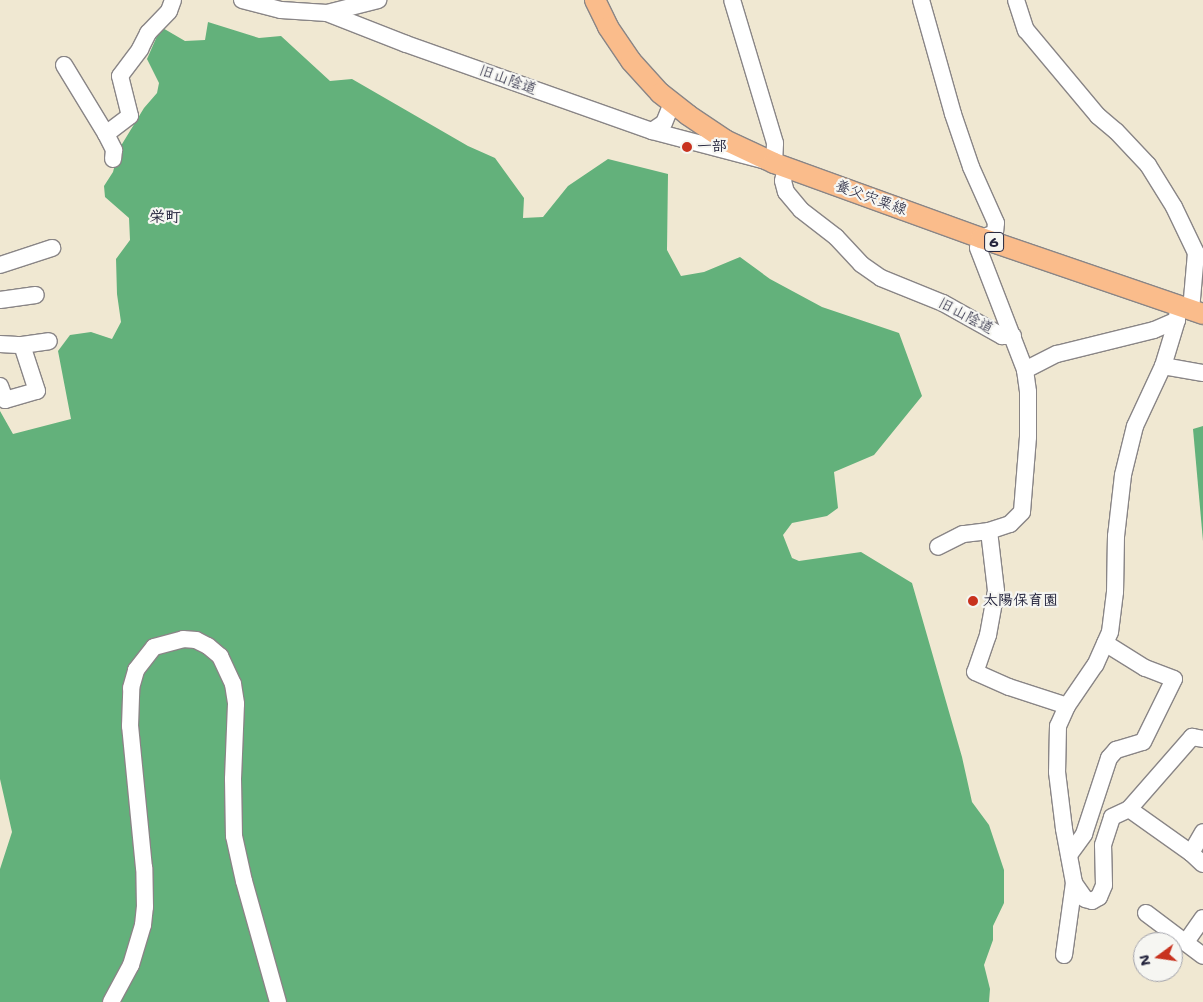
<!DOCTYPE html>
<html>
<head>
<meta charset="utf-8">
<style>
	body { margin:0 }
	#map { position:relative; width:1203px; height:1002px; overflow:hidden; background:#f0e8d2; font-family:"Shantell Sans","Klee One",sans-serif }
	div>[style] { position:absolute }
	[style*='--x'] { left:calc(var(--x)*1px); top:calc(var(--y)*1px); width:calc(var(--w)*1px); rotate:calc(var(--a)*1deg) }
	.forest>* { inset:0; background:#63b17b }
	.roads { filter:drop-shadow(1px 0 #898586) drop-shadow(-1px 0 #898586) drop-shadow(0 1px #898586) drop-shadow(0 -1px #898586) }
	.minor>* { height:16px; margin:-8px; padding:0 8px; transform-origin:8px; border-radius:8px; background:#fff }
	.major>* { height:20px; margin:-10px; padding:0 10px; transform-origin:10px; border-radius:10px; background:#fabc8b }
	.dots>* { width:14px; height:14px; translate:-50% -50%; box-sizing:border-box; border:2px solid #f6f6f2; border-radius:50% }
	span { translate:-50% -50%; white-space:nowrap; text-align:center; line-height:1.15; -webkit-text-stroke:4.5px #f6f6f2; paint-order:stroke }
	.shield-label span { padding:1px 4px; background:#f6f6f2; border:1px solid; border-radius:4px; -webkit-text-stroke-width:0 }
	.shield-label { font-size:14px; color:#22223b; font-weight:700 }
	.street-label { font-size:15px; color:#22223b }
	.poi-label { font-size:15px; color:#22223b; font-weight:700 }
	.left { translate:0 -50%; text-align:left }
	.neighbourhood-label { font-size:16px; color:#22223b; font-weight:700 }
	.north { position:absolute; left:1133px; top:932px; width:50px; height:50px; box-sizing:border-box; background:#f6f6f2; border:1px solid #a1a1a9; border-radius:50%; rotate:256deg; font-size:14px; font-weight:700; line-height:20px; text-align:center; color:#22223b }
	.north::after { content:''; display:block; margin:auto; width:18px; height:22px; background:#c8321e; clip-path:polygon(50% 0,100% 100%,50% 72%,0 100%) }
</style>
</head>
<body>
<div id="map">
	<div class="forest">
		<i style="clip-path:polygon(208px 22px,259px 38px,281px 36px,330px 81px,352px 79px,468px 146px,495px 158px,524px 198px,523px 218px,543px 217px,568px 186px,608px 159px,668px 174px,667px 250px,681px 276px,704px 272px,740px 257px,770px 279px,822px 307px,899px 333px,922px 396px,874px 455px,834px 472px,838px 508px,827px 516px,792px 523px,783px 535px,792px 558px,799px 561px,861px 552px,912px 583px,962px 757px,972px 802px,989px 825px,1004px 870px,1004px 903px,993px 926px,993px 940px,984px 965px,990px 989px,989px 1002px,0 1002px,0 869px,12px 832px,0 779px,0 411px,13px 434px,71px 419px,58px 351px,70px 335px,91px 332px,112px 339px,121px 322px,117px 294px,116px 259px,130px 240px,129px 218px,105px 197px,104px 186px,113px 172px,119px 149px,144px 108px,157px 93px,159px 83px,147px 59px,161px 27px,185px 41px,205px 40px)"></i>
		<i style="clip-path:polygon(1203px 426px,1203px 541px,1193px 429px)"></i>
	</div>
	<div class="roads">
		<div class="minor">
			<i style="--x:242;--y:0;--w:40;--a:14.4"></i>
			<i style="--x:281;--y:10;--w:46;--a:3.7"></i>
			<i style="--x:327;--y:13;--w:85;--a:21.4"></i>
			<i style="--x:406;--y:44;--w:261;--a:19.5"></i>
			<i style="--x:652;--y:131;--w:126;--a:14.7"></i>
			<i style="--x:774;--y:163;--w:20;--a:-87"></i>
			<i style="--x:775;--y:143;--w:149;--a:-106.7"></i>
			<i style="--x:921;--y:0;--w:118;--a:74.3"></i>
			<i style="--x:953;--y:114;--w:56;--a:71.2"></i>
			<i style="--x:971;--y:167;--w:61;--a:65.9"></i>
			<i style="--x:996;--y:223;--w:10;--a:96"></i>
			<i style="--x:995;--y:233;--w:15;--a:160"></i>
			<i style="--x:981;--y:238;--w:10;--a:107"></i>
			<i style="--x:978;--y:248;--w:131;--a:68.9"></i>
			<i style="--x:1025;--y:370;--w:22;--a:82"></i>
			<i style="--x:1028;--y:392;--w:45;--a:90"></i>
			<i style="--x:1028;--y:437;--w:75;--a:94.6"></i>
			<i style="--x:1022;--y:512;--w:17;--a:135"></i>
			<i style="--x:1010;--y:524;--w:22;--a:162"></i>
			<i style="--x:989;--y:531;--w:26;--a:173"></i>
			<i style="--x:963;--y:534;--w:28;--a:153"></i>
			<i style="--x:1016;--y:0;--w:32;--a:72"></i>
			<i style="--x:1026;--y:30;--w:112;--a:50.1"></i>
			<i style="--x:1098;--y:116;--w:23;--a:40"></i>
			<i style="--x:1116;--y:131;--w:47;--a:46.7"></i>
			<i style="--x:1148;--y:165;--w:49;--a:58.2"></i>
			<i style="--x:1174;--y:207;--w:51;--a:64.4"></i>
			<i style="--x:1196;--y:253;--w:57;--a:95"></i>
			<i style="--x:327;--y:13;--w:53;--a:-14.3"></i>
			<i style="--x:64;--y:65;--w:81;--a:58.7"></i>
			<i style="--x:106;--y:134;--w:30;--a:-37"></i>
			<i style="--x:130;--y:116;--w:41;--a:-104"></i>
			<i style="--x:120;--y:76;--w:34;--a:-53"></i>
			<i style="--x:140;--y:49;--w:18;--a:-63"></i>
			<i style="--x:148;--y:33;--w:30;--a:-46"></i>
			<i style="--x:169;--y:11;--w:12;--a:-70"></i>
			<i style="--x:652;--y:131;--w:14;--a:-34"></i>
			<i style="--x:664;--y:123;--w:22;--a:-68"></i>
			<i style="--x:106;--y:134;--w:18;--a:63"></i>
			<i style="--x:114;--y:150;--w:9;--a:96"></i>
			<i style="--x:786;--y:168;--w:13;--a:103"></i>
			<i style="--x:783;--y:181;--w:11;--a:75"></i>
			<i style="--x:786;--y:192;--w:23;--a:50"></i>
			<i style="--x:801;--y:210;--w:44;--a:37.6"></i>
			<i style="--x:836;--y:237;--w:37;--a:47"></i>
			<i style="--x:861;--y:264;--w:24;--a:35"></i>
			<i style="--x:881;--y:278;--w:67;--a:22"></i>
			<i style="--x:943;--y:303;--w:68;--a:29.2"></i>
			<i style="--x:1002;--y:336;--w:11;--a:0"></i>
			<i style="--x:0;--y:265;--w:55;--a:-18.1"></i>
			<i style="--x:0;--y:300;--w:36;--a:-8"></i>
			<i style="--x:1178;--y:305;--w:15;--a:94"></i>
			<i style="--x:1177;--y:320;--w:48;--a:106.9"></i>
			<i style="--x:1163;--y:366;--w:66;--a:115"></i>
			<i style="--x:1135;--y:426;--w:50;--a:103.8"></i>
			<i style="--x:1123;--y:475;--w:61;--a:96.5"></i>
			<i style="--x:1116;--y:536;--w:56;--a:91"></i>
			<i style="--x:1115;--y:592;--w:40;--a:97.1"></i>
			<i style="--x:1110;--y:632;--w:36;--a:114"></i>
			<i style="--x:1095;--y:665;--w:50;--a:124.3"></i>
			<i style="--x:1067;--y:706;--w:22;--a:114"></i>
			<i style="--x:1058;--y:726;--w:46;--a:91.2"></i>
			<i style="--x:1057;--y:772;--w:57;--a:83"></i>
			<i style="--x:1064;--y:829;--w:55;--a:79.5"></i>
			<i style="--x:1074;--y:883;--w:19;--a:55"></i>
			<i style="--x:1085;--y:899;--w:7;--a:16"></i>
			<i style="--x:1092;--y:901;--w:8;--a:-30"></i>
			<i style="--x:1099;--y:897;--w:13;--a:-67"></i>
			<i style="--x:1104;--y:885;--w:40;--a:-91.4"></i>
			<i style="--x:1103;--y:845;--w:29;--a:-72"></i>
			<i style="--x:1112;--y:817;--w:19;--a:-25"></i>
			<i style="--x:1129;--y:809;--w:96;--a:-48.8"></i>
			<i style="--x:1192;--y:737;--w:11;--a:10"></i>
			<i style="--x:0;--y:344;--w:22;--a:3"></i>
			<i style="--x:22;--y:345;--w:27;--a:-8"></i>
			<i style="--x:1163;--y:366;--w:41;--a:9.9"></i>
			<i style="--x:1025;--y:370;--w:36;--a:-27"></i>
			<i style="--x:1057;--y:354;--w:100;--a:-13.9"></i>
			<i style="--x:1154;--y:330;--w:25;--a:-23"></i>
			<i style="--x:0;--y:386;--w:15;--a:70"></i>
			<i style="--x:5;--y:400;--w:33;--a:-16"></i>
			<i style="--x:37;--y:391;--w:48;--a:-108.1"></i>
			<i style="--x:989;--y:531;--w:60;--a:83.3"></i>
			<i style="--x:996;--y:591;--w:45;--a:100.3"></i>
			<i style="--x:988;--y:635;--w:39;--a:109"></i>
			<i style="--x:975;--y:672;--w:37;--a:24"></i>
			<i style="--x:1009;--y:687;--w:61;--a:18.1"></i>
			<i style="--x:1129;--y:809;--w:76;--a:35.4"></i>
			<i style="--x:1191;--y:853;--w:24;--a:-60"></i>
			<i style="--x:1191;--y:853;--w:16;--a:43"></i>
			<i style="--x:1069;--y:855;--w:26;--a:-54"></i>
			<i style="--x:1084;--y:834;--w:80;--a:-71.8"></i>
			<i style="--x:1109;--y:758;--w:11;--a:-49"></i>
			<i style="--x:1116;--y:750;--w:28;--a:-17"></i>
			<i style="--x:1143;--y:742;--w:70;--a:-63.8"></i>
			<i style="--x:1174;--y:679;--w:31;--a:-159"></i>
			<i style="--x:1145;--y:668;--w:47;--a:-148"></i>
			<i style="--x:1146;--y:913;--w:71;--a:37"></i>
			<i style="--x:1186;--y:942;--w:29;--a:-55"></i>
			<i style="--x:1064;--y:955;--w:73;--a:-82.1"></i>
			<i style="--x:111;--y:1002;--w:42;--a:-61.6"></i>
			<i style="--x:131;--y:965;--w:42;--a:-73.3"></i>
			<i style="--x:143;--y:925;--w:18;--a:-84"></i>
			<i style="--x:145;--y:907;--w:39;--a:-91"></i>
			<i style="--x:144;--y:868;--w:143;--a:-95.6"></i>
			<i style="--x:130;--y:726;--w:38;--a:-88"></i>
			<i style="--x:131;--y:688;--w:19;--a:-74"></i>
			<i style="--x:136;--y:670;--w:29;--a:-52"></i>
			<i style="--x:154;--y:647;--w:30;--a:-15"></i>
			<i style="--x:183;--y:639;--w:13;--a:4"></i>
			<i style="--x:196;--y:640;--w:13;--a:27"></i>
			<i style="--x:208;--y:646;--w:16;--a:40"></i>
			<i style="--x:220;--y:656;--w:31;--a:65"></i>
			<i style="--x:233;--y:684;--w:20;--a:81"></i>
			<i style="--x:236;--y:704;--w:75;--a:92.3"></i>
			<i style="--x:233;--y:779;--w:57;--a:89"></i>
			<i style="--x:234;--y:836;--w:46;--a:77.5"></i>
			<i style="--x:244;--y:881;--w:126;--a:74.3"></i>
		</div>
		<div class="major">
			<i style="--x:595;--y:0;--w:30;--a:64"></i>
			<i style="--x:608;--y:27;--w:41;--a:55.9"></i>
			<i style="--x:631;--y:61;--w:43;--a:47.8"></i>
			<i style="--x:660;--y:93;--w:36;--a:38"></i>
			<i style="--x:688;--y:115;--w:45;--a:34"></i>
			<i style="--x:725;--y:140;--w:54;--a:25.1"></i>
			<i style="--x:774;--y:163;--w:220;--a:19.9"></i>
			<i style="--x:981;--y:238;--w:235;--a:18.9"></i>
		</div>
	</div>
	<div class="dots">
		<i style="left:687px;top:147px;background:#c8321e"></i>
		<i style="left:973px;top:601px;background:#c8321e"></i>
	</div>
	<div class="shield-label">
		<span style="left:994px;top:242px">6</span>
	</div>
	<div class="street-label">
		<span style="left:508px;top:80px;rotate:20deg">旧山陰道</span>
		<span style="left:871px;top:198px;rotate:20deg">養父宍粟線</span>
		<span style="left:966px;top:316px;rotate:28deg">旧山陰道</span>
	</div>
	<div class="poi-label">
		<span class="left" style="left:697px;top:147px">一部</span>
		<span class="left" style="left:983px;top:601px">太陽保育園</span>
	</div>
	<div class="neighbourhood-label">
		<span style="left:165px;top:217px">栄町</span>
	</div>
	<div class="north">N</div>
</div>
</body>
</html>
